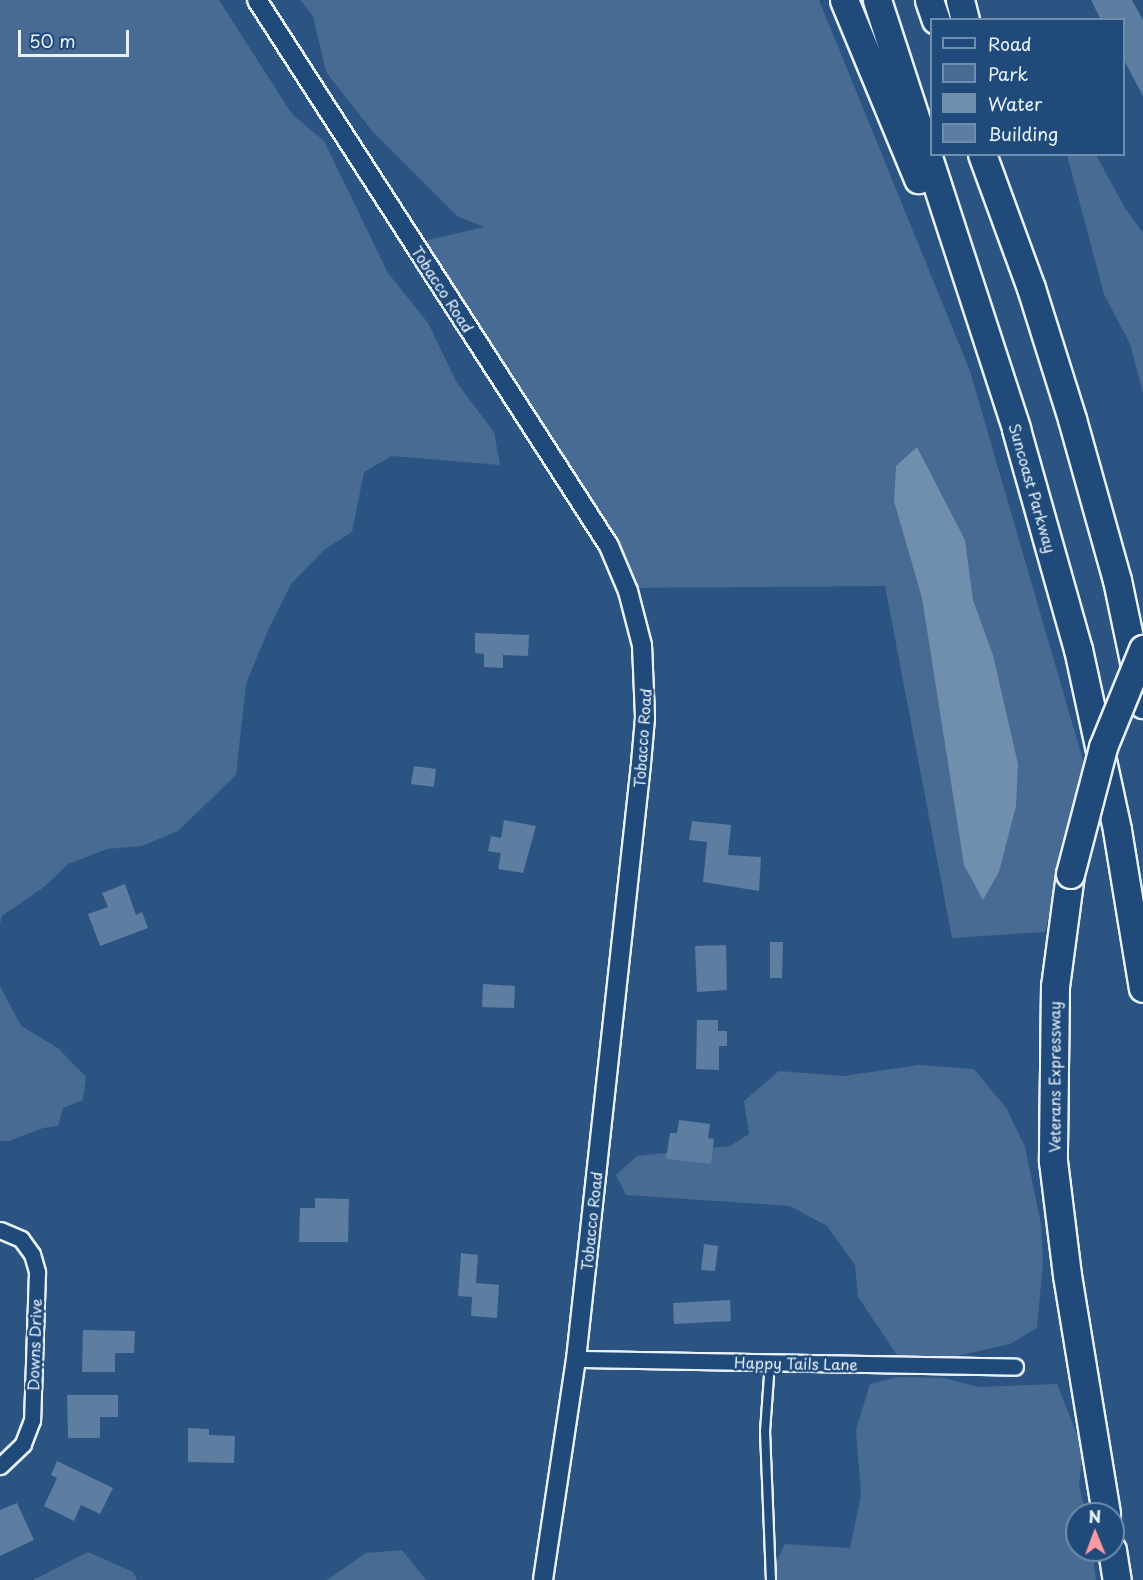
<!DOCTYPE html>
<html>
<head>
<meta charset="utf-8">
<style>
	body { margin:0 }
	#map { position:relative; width:1143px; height:1580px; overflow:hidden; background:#2b5482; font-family:"Playpen Sans",sans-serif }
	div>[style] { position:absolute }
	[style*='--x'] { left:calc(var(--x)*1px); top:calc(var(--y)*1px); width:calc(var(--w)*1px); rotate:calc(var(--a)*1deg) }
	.green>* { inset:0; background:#476b93 }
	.water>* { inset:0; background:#708ead }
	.building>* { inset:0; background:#5d7da1 }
	.roads { filter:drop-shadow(2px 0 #e8f1f8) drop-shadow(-2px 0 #e8f1f8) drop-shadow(0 2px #e8f1f8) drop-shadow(0 -2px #e8f1f8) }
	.service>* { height:8px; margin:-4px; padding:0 4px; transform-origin:4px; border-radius:4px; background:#1f4a7a }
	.minor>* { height:15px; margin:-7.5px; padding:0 7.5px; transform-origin:7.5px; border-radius:7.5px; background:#1f4a7a }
	.tertiary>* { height:18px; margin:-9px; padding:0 9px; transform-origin:9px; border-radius:9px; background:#1f4a7a }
	.motorway>* { height:27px; margin:-13.5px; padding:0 13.5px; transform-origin:13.5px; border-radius:13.5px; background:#1f4a7a }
	.bridges { filter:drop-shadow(2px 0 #e8f1f8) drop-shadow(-2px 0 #e8f1f8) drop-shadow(0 2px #e8f1f8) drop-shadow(0 -2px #e8f1f8) }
	.motorway-bridge>* { height:27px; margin:-13.5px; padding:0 13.5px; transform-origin:13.5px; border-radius:13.5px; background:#1f4a7a }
	span { translate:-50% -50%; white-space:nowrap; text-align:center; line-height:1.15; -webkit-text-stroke:5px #1f4a7a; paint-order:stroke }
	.street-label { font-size:15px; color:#e8f1f8 }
	.legend { position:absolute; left:930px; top:18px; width:195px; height:138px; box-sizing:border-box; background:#1f4a7a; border:2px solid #6f8dac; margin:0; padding:8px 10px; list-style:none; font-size:18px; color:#e8f1f8 }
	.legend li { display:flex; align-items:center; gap:12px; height:30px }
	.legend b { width:30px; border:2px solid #6f8dac }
	.north { position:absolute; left:1065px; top:1502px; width:60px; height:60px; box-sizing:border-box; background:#1f4a7a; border:2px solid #6f8dac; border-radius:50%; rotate:359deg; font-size:16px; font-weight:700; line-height:24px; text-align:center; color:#e8f1f8 }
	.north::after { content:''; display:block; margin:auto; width:21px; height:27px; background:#ff9aa2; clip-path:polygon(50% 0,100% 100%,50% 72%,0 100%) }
	.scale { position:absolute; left:18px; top:30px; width:111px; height:27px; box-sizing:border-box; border:3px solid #e8f1f8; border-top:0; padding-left:8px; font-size:18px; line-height:21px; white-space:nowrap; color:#e8f1f8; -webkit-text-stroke:4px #1f4a7a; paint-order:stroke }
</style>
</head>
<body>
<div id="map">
	<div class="green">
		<i style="clip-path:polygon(0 0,219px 0,292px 114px,324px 141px,388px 273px,428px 323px,457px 383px,494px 432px,500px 465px,392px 456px,364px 472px,352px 532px,325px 549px,291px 584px,269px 628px,246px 684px,236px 775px,178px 831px,142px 846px,107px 849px,68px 864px,44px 887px,2px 916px,0 924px)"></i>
		<i style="clip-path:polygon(300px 0,819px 0,970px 371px,1084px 764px,1045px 932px,952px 938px,885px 586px,618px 588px,596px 533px,416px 243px,484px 227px,457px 216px,373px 132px,326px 72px,313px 16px)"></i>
		<i style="clip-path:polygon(1067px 155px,1096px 155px,1125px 208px,1143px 233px,1143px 393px,1130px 344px,1104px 294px)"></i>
		<i style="clip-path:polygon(0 986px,21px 1026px,58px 1048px,86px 1077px,83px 1100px,63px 1108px,58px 1126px,43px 1128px,9px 1141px,0 1141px)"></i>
		<i style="clip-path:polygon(919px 1065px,974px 1069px,1007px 1109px,1025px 1147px,1041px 1224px,1043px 1262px,1037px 1328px,1010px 1344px,939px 1360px,897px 1355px,858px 1297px,855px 1265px,827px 1226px,790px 1206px,626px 1195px,616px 1175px,637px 1156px,730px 1146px,749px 1134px,744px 1101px,779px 1071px,843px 1076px)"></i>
		<i style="clip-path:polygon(897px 1377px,944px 1378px,979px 1387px,1057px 1384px,1083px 1450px,1079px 1485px,1086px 1514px,1077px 1514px,1077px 1550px,1092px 1550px,1096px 1580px,775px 1580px,773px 1569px,785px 1544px,850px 1548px,861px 1495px,856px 1430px,870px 1384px)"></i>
		<i style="clip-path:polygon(402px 1550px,426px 1580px,327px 1580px,366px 1553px)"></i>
		<i style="clip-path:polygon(88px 1552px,133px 1572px,137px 1580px,33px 1580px)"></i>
	</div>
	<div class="water">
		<i style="clip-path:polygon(917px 447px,965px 540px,973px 600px,993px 655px,1018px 764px,1016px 806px,999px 872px,983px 900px,964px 865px,922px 598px,894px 501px,896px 466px)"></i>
	</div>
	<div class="building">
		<i style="clip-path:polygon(1091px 0,1132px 0,1143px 20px,1143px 96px,1124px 60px,1124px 20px,1101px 20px)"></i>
		<i style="clip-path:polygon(475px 633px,529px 635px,528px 656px,503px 655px,503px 668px,484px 667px,484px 654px,475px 653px)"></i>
		<i style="clip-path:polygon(414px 766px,436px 769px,434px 787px,411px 784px)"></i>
		<i style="clip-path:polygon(504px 820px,536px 826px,523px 873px,498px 869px,501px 853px,488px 851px,491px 836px,501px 838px)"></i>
		<i style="clip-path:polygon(692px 821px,731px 825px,728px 855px,761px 857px,759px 891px,703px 882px,707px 842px,689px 840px)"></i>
		<i style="clip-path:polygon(125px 884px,136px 915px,142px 912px,148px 928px,100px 946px,88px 914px,108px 907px,102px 893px)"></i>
		<i style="clip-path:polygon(770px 942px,783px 942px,782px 978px,770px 978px)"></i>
		<i style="clip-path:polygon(726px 945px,727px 990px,697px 992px,695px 946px)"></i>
		<i style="clip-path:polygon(483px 984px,515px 986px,514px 1008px,482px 1007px)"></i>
		<i style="clip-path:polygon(697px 1020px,718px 1020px,718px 1031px,727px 1031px,727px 1046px,719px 1046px,719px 1070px,696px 1069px)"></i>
		<i style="clip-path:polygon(679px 1120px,710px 1124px,708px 1138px,714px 1139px,711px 1164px,666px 1159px,670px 1133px,677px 1133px)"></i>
		<i style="clip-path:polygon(315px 1198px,349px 1199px,348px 1242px,299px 1242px,300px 1208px,315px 1208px)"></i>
		<i style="clip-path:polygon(704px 1244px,718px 1246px,715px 1271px,701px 1270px)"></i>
		<i style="clip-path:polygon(461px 1253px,478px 1255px,476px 1283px,499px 1285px,497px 1318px,471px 1316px,472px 1297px,458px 1296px)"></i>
		<i style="clip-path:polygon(730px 1300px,731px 1321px,674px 1324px,673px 1303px)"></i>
		<i style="clip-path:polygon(83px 1330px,135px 1331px,134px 1353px,115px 1353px,115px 1372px,82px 1372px)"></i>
		<i style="clip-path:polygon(67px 1395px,118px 1395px,118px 1417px,100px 1417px,100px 1438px,68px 1438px)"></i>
		<i style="clip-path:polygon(188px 1428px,209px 1429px,209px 1435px,235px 1436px,234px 1463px,188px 1462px)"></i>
		<i style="clip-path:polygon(57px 1461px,113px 1488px,100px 1514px,81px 1505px,74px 1521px,44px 1506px,57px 1478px,51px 1475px)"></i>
		<i style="clip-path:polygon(17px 1503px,34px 1540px,0 1556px,0 1510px)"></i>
	</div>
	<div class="roads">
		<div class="service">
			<i style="--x:770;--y:1362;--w:69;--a:94.1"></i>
			<i style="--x:765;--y:1431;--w:149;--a:87.7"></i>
		</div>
		<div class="minor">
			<i style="--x:0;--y:1230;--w:23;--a:23"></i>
			<i style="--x:21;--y:1239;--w:19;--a:54"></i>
			<i style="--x:32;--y:1254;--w:19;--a:74"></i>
			<i style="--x:37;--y:1272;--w:148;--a:91.9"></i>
			<i style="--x:32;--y:1420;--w:26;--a:111"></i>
			<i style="--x:23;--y:1444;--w:32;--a:136"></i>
			<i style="--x:576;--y:1359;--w:439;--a:1"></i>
		</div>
		<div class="tertiary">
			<i style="--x:257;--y:0;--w:650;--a:57.19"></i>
			<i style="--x:609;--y:546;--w:49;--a:67.1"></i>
			<i style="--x:628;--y:591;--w:56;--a:75.5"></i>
			<i style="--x:642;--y:645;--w:73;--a:87.6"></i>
			<i style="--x:645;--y:718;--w:46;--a:95"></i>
			<i style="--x:641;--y:764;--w:599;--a:96.23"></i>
			<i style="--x:576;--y:1359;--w:223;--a:98.5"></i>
		</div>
		<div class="motorway">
			<i style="--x:844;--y:0;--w:194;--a:67.5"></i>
			<i style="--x:877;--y:0;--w:451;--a:72"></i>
			<i style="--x:1016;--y:429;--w:229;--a:74.3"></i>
			<i style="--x:1078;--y:649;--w:185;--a:77.8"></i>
			<i style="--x:1117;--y:830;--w:160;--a:80.7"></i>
			<i style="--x:929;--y:0;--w:21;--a:71"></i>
			<i style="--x:960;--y:0;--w:21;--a:76"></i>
			<i style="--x:982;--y:154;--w:143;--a:69.9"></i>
			<i style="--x:1031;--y:288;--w:137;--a:72.6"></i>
			<i style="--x:1072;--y:419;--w:167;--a:74.4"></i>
			<i style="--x:1117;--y:580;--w:127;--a:78.2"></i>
			<i style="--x:1070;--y:874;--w:113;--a:97.6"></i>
			<i style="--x:1055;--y:986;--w:175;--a:90.7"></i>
			<i style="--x:1053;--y:1161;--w:115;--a:83"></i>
			<i style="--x:1067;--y:1275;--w:242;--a:80.7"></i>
			<i style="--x:1112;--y:1550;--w:30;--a:81"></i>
		</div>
	</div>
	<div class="bridges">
		<div class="motorway-bridge">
			<i style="--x:1070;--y:874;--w:131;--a:-75.4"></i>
			<i style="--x:1103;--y:747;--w:106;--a:-67.8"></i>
		</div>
	</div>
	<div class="street-label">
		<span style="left:443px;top:289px;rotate:57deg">Tobacco Road</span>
		<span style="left:1033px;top:488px;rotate:74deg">Suncoast Parkway</span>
		<span style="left:642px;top:738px;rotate:-86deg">Tobacco Road</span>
		<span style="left:1054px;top:1077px;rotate:-90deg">Veterans Expressway</span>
		<span style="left:591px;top:1221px;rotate:-84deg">Tobacco Road</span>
		<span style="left:34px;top:1345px;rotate:-88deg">Downs Drive</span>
		<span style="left:796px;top:1363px;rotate:1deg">Happy Tails Lane</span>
	</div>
	<ul class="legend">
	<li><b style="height:8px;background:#1f4a7a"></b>Road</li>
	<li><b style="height:16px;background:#476b93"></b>Park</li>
	<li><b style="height:16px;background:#708ead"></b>Water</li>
	<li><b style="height:16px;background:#5d7da1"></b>Building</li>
	</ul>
	<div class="north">N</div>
	<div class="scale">50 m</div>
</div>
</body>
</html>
